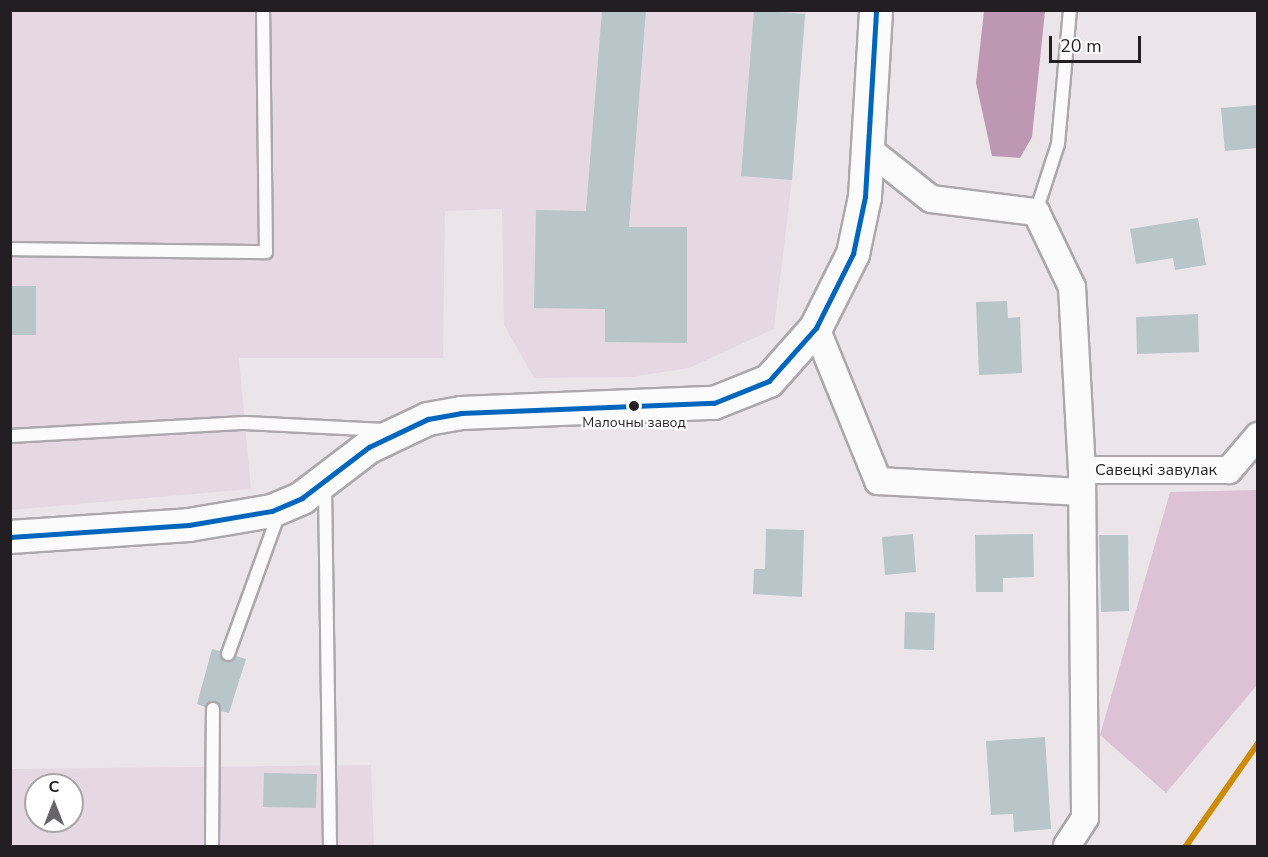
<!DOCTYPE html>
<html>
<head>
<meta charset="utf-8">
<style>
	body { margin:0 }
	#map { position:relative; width:1268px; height:857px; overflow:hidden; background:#ebe5ea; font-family:"Nunito Sans",sans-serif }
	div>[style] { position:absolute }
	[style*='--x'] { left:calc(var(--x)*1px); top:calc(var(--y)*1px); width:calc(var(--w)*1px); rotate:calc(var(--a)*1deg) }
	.built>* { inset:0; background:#e6d8e2 }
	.green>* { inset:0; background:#ddc2d6 }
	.water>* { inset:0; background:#be97b3 }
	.building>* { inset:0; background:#b8c6ca }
	.roads { filter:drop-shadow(2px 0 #aba7aa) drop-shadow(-2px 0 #aba7aa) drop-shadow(0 2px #aba7aa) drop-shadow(0 -2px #aba7aa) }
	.service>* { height:12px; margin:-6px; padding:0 6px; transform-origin:6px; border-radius:6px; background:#fcfbfc }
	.minor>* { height:26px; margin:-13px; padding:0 13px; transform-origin:13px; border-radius:13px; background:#fcfbfc }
	.tertiary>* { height:32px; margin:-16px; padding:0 16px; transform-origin:16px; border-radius:16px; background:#fcfbfc }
	.bus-1>* { height:4.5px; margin:-2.25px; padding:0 2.25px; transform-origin:2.25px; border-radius:2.25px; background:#0065bd }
	.rail-1>* { height:6px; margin:-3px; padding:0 3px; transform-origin:3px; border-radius:3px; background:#cd8b07 }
	.dots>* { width:16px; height:16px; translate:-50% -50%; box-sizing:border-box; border:3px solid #fff; border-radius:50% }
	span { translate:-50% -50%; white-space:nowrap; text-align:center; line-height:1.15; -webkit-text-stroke:4.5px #fff; paint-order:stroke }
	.bus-label { font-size:14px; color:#231e21 }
	.street-label { font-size:16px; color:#231e21 }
	.frame { position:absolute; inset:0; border:12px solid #231e21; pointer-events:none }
	.north { position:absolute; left:24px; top:773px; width:60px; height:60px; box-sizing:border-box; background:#fff; border:2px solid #a7a5a6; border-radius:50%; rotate:0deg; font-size:16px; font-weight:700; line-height:24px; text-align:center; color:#231e21 }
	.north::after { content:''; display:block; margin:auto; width:21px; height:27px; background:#696467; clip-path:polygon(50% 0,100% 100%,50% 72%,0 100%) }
	.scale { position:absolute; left:1049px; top:36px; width:92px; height:27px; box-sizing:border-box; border:3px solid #231e21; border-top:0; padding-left:8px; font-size:18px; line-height:21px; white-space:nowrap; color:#231e21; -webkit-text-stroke:4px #fff; paint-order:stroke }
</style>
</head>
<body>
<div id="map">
	<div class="built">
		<i style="clip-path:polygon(11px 11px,806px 11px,792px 180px,774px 329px,689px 368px,631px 377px,534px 378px,504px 325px,502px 209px,445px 211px,443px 358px,239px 358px,251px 489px,11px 510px)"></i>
		<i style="clip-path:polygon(evenodd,371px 765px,374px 846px,11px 846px,10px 769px,371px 765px,36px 785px,72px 785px,72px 821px,36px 821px,36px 785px)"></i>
	</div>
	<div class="green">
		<i style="clip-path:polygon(1257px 490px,1257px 685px,1166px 793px,1100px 735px,1170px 492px)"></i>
	</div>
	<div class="water">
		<i style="clip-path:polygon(984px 11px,1045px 11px,1032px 137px,1020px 158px,992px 156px,976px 83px)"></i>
	</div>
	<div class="building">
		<i style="clip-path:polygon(602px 10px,646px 10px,629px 227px,687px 227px,687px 343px,605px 342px,605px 309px,534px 308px,536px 210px,586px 211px)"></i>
		<i style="clip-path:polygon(754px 10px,805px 14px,792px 180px,741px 176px)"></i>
		<i style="clip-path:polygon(1257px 105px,1257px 148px,1225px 151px,1221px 108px)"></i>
		<i style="clip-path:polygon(1198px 218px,1206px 265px,1175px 270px,1173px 258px,1136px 264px,1130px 229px)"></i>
		<i style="clip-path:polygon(10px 286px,36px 286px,36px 335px,10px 335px)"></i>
		<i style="clip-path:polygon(1007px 301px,1008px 318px,1020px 317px,1022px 373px,979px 375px,976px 302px)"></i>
		<i style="clip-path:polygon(1198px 314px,1199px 352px,1137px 354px,1136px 317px)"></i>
		<i style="clip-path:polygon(766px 529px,804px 530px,802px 597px,753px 594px,754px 569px,765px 569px)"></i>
		<i style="clip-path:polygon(913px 534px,916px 572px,885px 575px,882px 537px)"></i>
		<i style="clip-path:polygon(1033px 534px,1034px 577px,1003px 578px,1003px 592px,976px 592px,975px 535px)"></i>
		<i style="clip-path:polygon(1099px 535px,1128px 535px,1129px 611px,1101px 612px)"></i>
		<i style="clip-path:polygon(905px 612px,935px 613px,934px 650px,904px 649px)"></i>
		<i style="clip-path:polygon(212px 649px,220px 651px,226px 662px,236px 656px,246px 659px,229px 713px,221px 711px,217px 702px,205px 707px,197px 704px)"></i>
		<i style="clip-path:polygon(1045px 737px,1051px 829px,1014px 832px,1013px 814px,991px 815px,986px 741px)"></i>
		<i style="clip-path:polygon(264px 773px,317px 774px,316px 808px,263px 807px)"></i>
	</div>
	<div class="roads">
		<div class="service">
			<i style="--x:1036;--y:212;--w:71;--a:-72.1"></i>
			<i style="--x:1058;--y:144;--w:135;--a:-84.9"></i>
			<i style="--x:10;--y:249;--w:256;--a:0.7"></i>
			<i style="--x:266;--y:252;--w:242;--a:-90.7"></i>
			<i style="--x:10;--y:436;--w:235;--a:-3.2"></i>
			<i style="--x:245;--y:423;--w:139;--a:2.9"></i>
			<i style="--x:325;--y:486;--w:360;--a:89.2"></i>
			<i style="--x:228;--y:654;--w:150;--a:-70.1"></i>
			<i style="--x:212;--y:846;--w:137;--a:-89.6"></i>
		</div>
		<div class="minor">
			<i style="--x:868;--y:149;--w:80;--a:38.4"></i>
			<i style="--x:931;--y:199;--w:106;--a:7.1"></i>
			<i style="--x:1036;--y:212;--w:83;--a:64.4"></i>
			<i style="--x:1072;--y:287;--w:183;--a:86.9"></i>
			<i style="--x:1082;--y:470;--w:348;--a:89.5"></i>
			<i style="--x:1085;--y:818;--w:33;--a:123"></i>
			<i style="--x:816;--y:328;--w:165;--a:67.9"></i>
			<i style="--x:878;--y:481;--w:204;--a:3.1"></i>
			<i style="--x:1082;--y:470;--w:147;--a:0"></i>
			<i style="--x:1229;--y:470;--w:45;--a:-49.5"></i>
		</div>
		<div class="tertiary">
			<i style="--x:10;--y:537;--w:179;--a:-3.8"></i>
			<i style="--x:189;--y:525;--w:84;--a:-9.6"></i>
			<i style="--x:272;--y:511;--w:33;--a:-23"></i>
			<i style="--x:302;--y:498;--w:84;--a:-37.3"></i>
			<i style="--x:369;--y:447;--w:65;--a:-25.4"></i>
			<i style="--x:428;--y:419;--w:34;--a:-10"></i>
			<i style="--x:461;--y:413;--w:253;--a:-2.3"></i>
			<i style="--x:714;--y:403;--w:59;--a:-21.8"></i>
			<i style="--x:769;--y:381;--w:71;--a:-48.4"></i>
			<i style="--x:816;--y:328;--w:83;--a:-63.4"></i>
			<i style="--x:853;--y:254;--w:58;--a:-78.1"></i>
			<i style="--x:865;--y:197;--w:187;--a:-86.6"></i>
		</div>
	</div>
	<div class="bus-1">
		<i style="--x:10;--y:537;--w:179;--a:-3.8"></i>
		<i style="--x:189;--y:525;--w:84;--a:-9.6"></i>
		<i style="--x:272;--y:511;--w:33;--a:-23"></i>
		<i style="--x:302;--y:498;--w:84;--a:-37.3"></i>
		<i style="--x:369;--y:447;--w:65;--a:-25.4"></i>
		<i style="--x:428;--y:419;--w:34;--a:-10"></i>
		<i style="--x:461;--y:413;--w:253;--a:-2.3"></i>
		<i style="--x:714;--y:403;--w:59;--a:-21.8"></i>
		<i style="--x:769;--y:381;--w:71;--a:-48.4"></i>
		<i style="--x:816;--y:328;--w:83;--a:-63.4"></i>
		<i style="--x:853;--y:254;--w:58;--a:-78.1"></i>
		<i style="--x:865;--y:197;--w:187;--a:-86.6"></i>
	</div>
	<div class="rail-1">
		<i style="--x:1186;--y:846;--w:126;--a:-55"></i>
	</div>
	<div class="dots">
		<i style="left:634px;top:406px;background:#231e21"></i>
	</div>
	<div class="bus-label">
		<span style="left:634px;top:423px">Малочны завод</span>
	</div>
	<div class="street-label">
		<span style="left:1156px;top:470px">Савецкі завулак</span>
	</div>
	<div class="frame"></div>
	<div class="north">С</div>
	<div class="scale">20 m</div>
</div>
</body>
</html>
